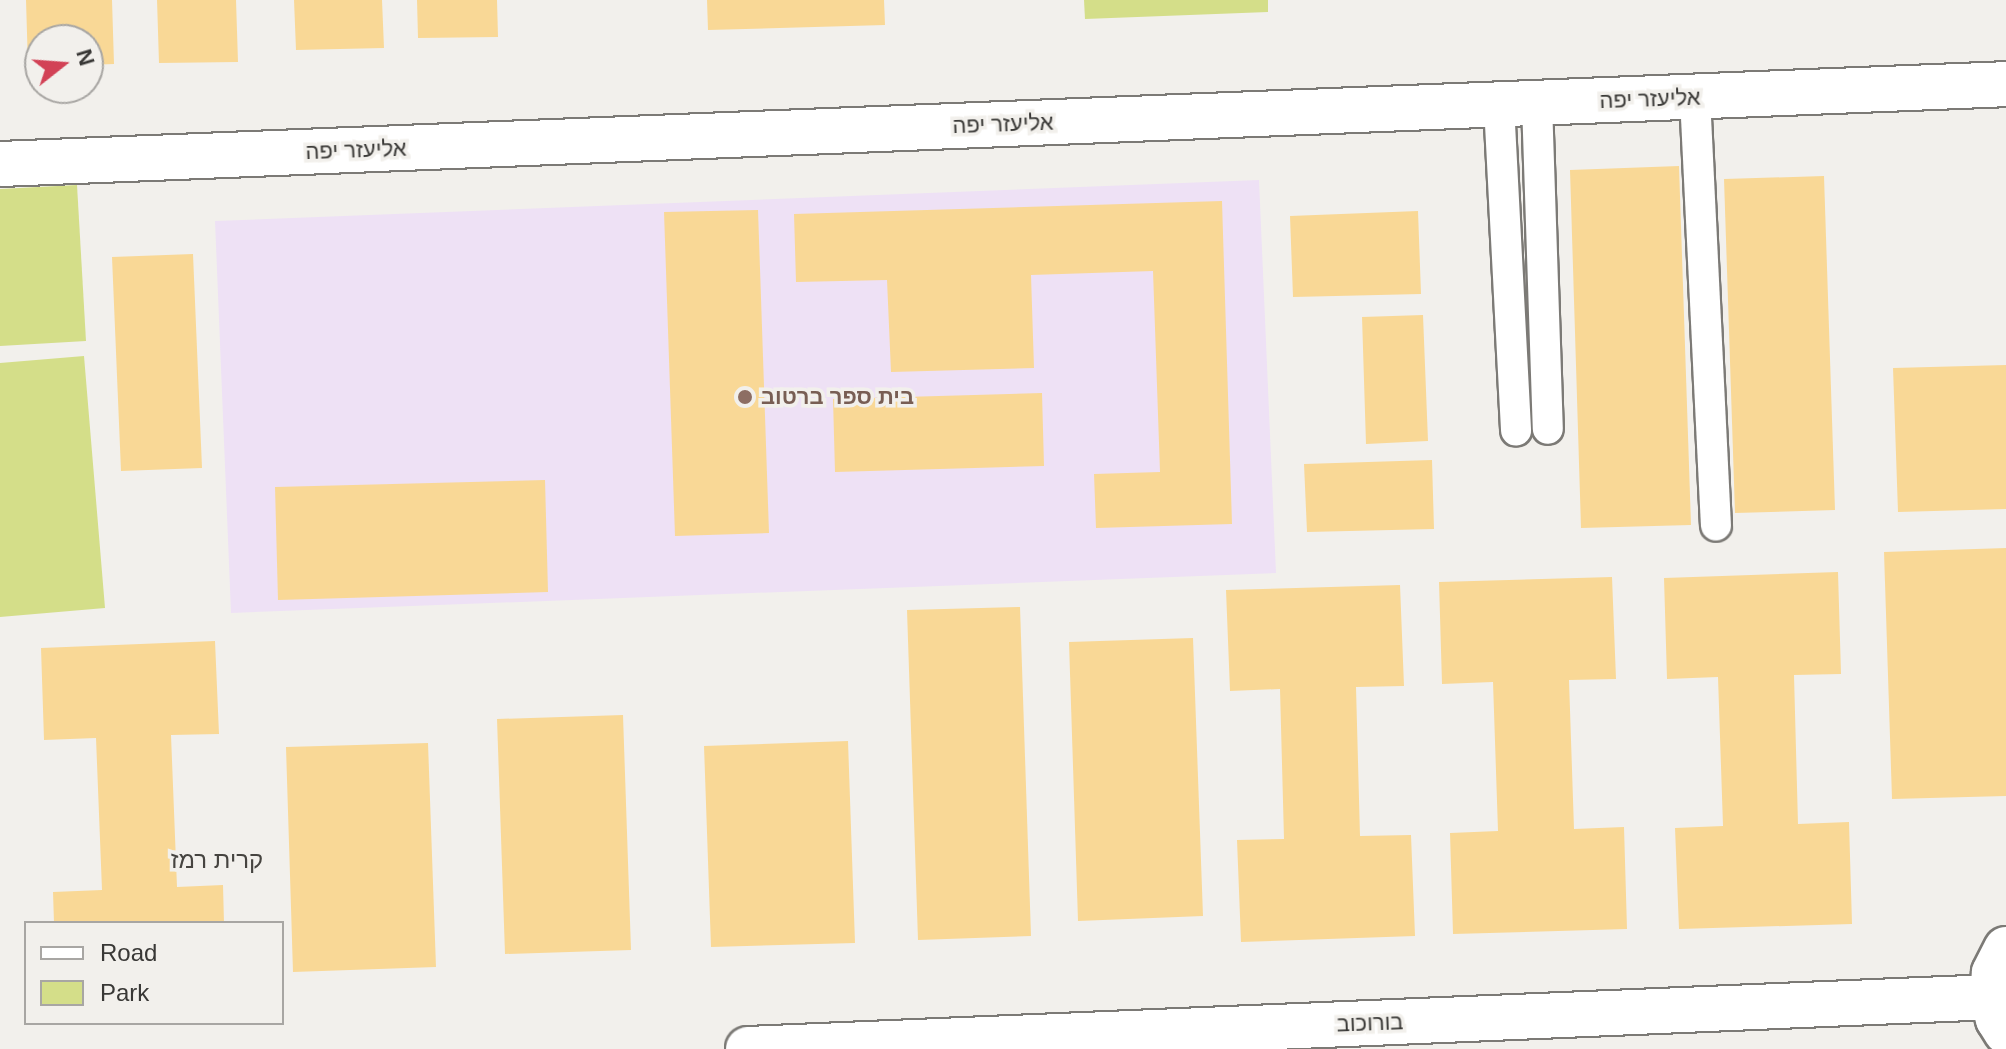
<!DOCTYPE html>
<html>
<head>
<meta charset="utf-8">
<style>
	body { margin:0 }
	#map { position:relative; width:2006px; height:1049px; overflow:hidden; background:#f2f0ec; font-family:Helvetica,Heebo,sans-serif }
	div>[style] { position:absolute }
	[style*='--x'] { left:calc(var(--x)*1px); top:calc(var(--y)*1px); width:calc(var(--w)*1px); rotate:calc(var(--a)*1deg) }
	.education>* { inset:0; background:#eee1f5 }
	.green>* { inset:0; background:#d4de89 }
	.building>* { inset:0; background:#f9d896 }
	.roads { filter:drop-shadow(2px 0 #7c7a76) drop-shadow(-2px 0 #7c7a76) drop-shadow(0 2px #7c7a76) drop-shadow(0 -2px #7c7a76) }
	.lane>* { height:30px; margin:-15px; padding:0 15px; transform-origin:15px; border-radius:15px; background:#fff }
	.street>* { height:44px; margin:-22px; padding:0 22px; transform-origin:22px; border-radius:22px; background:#fff }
	.secondary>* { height:44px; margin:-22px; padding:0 22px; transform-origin:22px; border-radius:22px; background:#fff }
	.dots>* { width:22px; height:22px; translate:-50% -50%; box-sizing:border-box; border:4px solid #f2f0ec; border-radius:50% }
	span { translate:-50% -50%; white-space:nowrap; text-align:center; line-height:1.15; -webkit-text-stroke:7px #f2f0ec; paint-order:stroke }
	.street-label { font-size:22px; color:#393836 }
	.education-label { font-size:22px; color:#785e54; font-weight:700 }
	.left { translate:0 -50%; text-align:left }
	.neighbourhood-label { font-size:24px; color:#464440 }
	.legend { position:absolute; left:24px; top:921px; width:260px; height:104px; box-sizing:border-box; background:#f2f0ec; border:2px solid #a8a6a3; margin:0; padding:10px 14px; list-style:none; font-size:24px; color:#393836 }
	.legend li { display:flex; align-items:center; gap:16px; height:40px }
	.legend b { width:40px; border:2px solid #a8a6a3 }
	.north { position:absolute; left:24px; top:24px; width:80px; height:80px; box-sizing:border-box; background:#f2f0ec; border:2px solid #a8a6a3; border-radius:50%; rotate:73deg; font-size:22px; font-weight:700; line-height:32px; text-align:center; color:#393836 }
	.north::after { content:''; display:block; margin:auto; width:28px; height:36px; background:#d24256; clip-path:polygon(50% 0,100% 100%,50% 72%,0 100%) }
</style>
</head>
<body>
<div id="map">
	<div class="education">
		<i style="clip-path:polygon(1259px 180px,1276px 573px,231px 613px,215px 221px)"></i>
	</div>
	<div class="green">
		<i style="clip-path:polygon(1084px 0,1268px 0,1268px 12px,1085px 19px)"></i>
		<i style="clip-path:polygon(77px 185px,86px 341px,0 346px,0 189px)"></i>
		<i style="clip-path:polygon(84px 356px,105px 608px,0 617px,0 363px)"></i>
	</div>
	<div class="building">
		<i style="clip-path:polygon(26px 0,112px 0,114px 64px,88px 65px,88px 40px,40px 40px,40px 67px,28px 67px)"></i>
		<i style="clip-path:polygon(157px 0,236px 0,238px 62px,159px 63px)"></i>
		<i style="clip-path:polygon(294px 0,382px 0,384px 48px,296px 50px)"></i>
		<i style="clip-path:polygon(417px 0,497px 0,498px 37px,418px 38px)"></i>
		<i style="clip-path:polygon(707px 0,884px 0,885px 25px,708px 30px)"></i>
		<i style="clip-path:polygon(1679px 166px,1691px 525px,1581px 528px,1570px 170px)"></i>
		<i style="clip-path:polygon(1824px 176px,1835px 510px,1735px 513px,1724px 179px)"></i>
		<i style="clip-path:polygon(1222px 201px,1232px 524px,1096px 528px,1094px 474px,1160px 472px,1153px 271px,1031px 275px,1034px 368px,891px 372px,887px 280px,796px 282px,794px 214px)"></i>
		<i style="clip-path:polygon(758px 210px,769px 533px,675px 536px,664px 212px)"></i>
		<i style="clip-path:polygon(1418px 211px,1421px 294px,1293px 297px,1290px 216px)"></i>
		<i style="clip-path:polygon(193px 254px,202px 468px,121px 471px,112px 257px)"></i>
		<i style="clip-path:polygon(1423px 315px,1428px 441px,1366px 444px,1362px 317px)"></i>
		<i style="clip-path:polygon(2006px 365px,2006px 509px,1898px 512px,1893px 368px)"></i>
		<i style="clip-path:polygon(1042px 393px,1044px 466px,835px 472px,833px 399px)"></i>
		<i style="clip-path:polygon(1432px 460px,1434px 529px,1307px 532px,1304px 464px)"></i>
		<i style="clip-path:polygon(545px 480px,548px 592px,278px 600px,275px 487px)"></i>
		<i style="clip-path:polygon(2006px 548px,2006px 796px,1892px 799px,1884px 552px)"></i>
		<i style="clip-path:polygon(1838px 572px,1841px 674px,1794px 675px,1798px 824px,1849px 822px,1852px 924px,1679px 929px,1675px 828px,1723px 826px,1718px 677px,1667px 679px,1664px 578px)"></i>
		<i style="clip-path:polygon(1612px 577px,1616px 679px,1569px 680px,1574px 829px,1624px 827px,1627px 929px,1453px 934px,1450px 833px,1498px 831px,1493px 682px,1442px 684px,1439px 582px)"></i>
		<i style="clip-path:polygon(1400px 585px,1404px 686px,1356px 687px,1360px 836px,1411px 835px,1415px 936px,1241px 942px,1237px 840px,1284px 839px,1280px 689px,1230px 691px,1226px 590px)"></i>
		<i style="clip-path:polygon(1020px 607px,1031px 936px,918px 940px,907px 610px)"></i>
		<i style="clip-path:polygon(1193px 638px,1203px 916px,1078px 921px,1069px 642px)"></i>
		<i style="clip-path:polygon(215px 641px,219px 734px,171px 735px,177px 887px,223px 885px,224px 923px,54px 923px,53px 892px,102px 890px,96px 738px,44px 740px,41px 648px)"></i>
		<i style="clip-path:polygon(623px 715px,631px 950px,505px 954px,497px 719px)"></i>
		<i style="clip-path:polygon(848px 741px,855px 943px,711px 947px,704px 746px)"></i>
		<i style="clip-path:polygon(428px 743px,436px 967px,293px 972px,286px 747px)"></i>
	</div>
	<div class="roads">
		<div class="lane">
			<i style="--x:1695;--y:97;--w:429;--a:87.2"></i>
			<i style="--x:1537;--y:103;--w:326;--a:88.1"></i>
			<i style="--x:1499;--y:105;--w:326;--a:87"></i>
		</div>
		<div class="street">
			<i style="--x:0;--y:164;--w:2008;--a:-2.28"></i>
			<i style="--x:748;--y:1049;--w:1245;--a:-2.39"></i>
		</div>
		<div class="secondary">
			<i style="--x:2006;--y:949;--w:27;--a:117"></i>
			<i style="--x:1994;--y:973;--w:24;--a:95"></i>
			<i style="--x:1992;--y:997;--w:23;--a:75"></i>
			<i style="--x:1998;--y:1019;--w:15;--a:58"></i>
		</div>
	</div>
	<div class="dots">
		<i style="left:745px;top:397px;background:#8d6e63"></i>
	</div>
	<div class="street-label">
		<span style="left:1650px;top:99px;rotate:-2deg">אליעזר יפה</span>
		<span style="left:1003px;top:124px;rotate:-2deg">אליעזר יפה</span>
		<span style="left:356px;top:150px;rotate:-2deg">אליעזר יפה</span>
		<span style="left:1370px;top:1023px;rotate:-2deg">בורוכוב</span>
	</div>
	<div class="education-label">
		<span class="left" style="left:761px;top:397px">בית ספר ברטוב</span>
	</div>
	<div class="neighbourhood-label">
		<span style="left:217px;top:860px">קרית רמז</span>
	</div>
	<ul class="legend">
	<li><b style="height:10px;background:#fff"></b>Road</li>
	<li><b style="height:22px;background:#d4de89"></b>Park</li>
	</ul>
	<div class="north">N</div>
</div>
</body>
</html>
